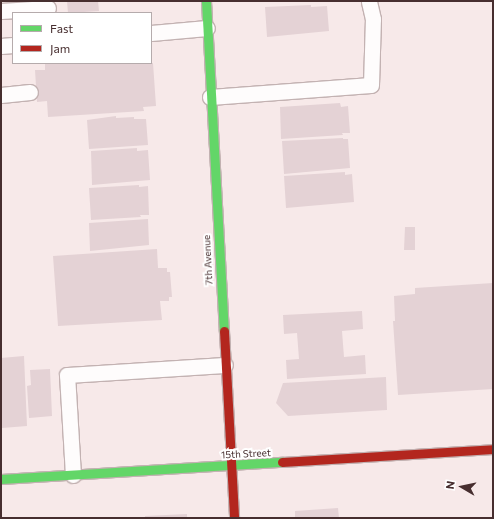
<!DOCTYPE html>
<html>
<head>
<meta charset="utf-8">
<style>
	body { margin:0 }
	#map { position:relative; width:494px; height:519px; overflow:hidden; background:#f7e9e9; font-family:Commissioner,sans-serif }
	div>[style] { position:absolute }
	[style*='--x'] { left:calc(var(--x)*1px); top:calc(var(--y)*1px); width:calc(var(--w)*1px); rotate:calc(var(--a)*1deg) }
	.building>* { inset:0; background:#e4d2d5 }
	.roads { filter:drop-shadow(1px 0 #c3b2b2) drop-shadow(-1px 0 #c3b2b2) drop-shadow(0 1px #c3b2b2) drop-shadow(0 -1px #c3b2b2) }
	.lane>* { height:15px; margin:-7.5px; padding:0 7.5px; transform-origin:7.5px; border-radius:7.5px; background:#fefcfc }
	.fast>* { height:9px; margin:-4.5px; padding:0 4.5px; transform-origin:4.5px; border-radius:4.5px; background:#63d668 }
	.jam>* { height:9px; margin:-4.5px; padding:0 4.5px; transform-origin:4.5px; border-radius:4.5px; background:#b3261e }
	span { translate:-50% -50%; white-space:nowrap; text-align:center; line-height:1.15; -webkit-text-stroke:4px #fff; paint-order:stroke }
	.street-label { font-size:10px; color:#472e2f }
	.frame { position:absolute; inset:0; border:2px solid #472e2f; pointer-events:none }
	.legend { position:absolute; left:12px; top:12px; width:140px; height:52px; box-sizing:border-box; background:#fff; border:1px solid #b5abac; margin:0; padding:5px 7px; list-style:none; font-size:12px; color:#472e2f }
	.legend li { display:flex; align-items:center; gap:8px; height:20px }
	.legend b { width:20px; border:1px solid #b5abac }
	.north { position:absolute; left:442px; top:467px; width:40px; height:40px; -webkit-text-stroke:3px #fff; paint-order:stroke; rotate:279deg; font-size:11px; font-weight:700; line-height:16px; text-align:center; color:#472e2f }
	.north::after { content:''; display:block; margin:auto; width:14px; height:18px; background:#472e2f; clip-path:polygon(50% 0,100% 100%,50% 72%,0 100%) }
</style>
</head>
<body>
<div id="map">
	<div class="building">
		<i style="clip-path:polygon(67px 1px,98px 1px,99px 11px,68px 13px)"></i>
		<i style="clip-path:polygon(311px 5px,311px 7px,327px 6px,329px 31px,267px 37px,265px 7px)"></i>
		<i style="clip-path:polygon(45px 63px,153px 63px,156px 106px,143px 107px,144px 111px,48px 117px,47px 101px,37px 102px,35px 70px,45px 70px)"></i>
		<i style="clip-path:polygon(340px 103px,341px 107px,348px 106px,350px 133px,342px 133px,343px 135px,281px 139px,280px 107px)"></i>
		<i style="clip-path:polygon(116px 116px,116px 118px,134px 117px,134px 119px,146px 119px,148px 145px,89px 149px,87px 120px)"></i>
		<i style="clip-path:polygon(343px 138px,343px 139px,348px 139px,350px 168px,284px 174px,282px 141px)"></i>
		<i style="clip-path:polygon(137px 148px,137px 151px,148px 150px,150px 180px,92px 185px,91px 151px)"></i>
		<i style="clip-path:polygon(345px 172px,345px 175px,352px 174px,354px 202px,286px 208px,284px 176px)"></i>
		<i style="clip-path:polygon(139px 185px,139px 187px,148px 186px,149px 215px,140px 215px,141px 217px,91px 220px,89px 188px)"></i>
		<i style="clip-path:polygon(148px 219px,149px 245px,90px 251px,89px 223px)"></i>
		<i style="clip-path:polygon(405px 227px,415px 227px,415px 250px,404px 250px)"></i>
		<i style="clip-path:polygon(157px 249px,158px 268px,167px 268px,167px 272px,170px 272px,172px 297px,169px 297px,169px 301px,160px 301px,162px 320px,58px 326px,53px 256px)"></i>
		<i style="clip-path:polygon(493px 283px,493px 389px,398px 395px,393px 321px,395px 321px,394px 296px,415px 294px,415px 288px)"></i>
		<i style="clip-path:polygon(362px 311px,363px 329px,342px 331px,344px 357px,365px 355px,366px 374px,287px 379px,286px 360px,299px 359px,297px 333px,284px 334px,283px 315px)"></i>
		<i style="clip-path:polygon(24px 356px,27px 426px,2px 428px,1px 358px)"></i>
		<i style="clip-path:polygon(50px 369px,52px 416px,29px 418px,27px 386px,31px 385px,30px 370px)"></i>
		<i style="clip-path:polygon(386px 377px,387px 410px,288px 416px,276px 403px,283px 383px)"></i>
		<i style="clip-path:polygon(338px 508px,339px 518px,295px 518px,295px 511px)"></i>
		<i style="clip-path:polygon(187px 514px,187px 518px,145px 518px,145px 516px)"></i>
	</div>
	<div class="roads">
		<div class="lane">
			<i style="--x:1;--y:11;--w:47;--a:-3.7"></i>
			<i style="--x:151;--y:33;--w:56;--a:-5.1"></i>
			<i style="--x:1;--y:46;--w:12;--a:-5"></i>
			<i style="--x:1;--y:95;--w:29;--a:-6"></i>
			<i style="--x:210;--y:97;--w:161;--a:-4.3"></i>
			<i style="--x:371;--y:85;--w:66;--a:-88.3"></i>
			<i style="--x:373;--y:19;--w:18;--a:-103"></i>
			<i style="--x:73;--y:475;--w:100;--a:-93.4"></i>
			<i style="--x:67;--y:375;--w:158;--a:-3.6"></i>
		</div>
		<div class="fast">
			<i style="--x:206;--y:1;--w:330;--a:86.9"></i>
			<i style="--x:1;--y:479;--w:282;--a:-3.5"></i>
		</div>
		<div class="jam">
			<i style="--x:224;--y:331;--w:187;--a:86.9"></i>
			<i style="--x:282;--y:462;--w:211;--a:-3.5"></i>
		</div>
	</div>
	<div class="street-label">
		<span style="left:208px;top:260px;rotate:-93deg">7th Avenue</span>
		<span style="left:246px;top:454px;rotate:-3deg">15th Street</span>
	</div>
	<div class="frame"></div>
	<ul class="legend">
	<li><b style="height:5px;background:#63d668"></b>Fast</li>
	<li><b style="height:5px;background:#b3261e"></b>Jam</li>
	</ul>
	<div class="north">N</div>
</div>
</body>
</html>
